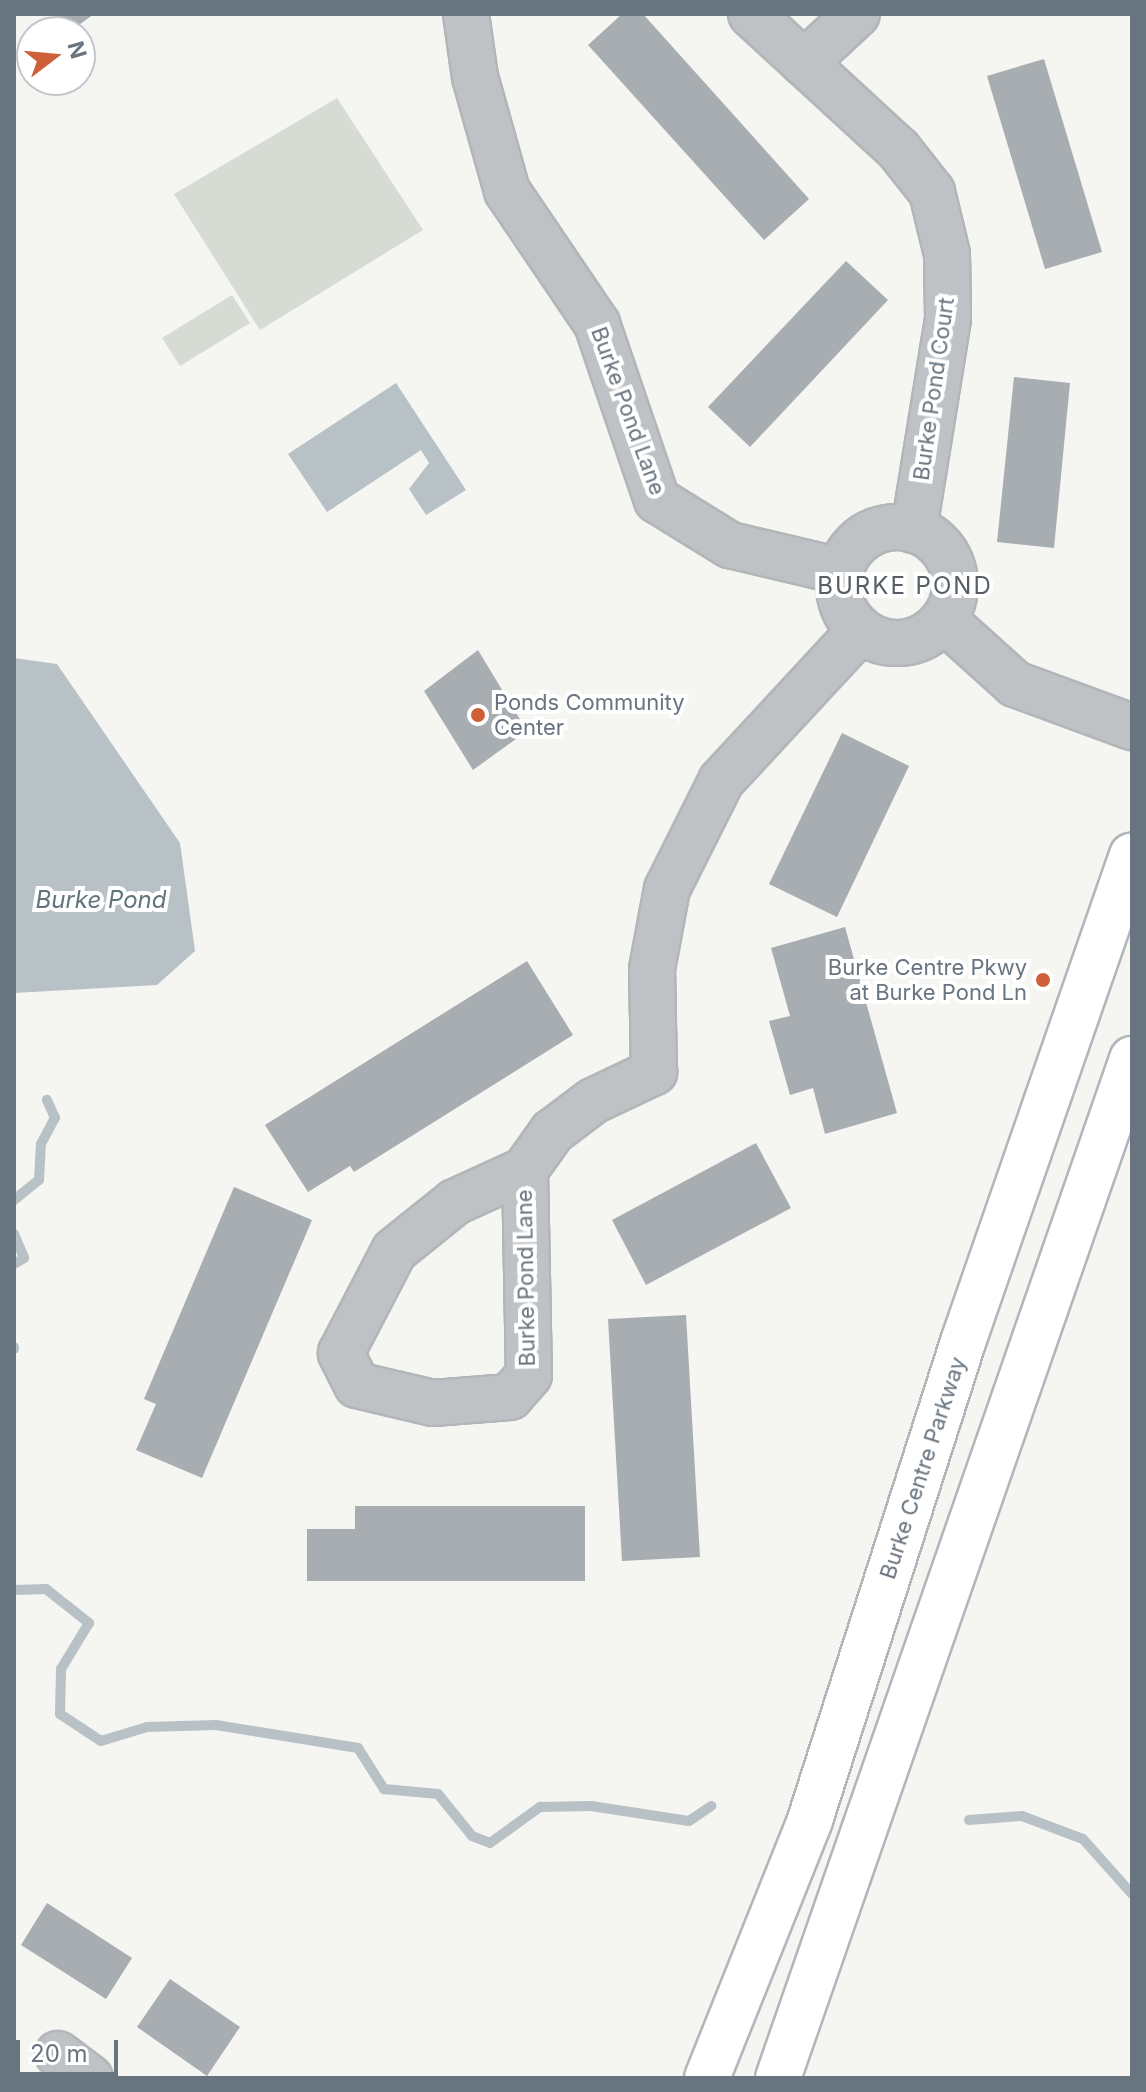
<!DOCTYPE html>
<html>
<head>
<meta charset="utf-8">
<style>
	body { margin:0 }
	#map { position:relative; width:1146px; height:2092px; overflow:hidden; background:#f5f5f2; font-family:Inter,sans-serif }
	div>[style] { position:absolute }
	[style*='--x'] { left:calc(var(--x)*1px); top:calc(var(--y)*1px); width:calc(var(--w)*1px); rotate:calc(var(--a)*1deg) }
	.green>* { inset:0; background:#d6dbd4 }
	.water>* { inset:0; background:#b8c1c5 }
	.stream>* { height:10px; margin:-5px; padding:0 5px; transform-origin:5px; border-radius:5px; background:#b8c1c5 }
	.building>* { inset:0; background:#a7adb1 }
	.roads { filter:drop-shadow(2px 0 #b2b6b9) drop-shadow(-2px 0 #b2b6b9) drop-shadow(0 2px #b2b6b9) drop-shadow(0 -2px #b2b6b9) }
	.minor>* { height:44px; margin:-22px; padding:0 22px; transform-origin:22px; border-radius:22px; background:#bfc2c5 }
	.minor>.ring { margin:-22px; padding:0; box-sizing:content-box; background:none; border:44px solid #bfc2c5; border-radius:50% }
	.major>* { height:44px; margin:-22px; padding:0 22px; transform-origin:22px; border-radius:22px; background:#fff }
	.dots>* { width:22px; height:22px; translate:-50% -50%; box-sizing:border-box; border:4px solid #fff; border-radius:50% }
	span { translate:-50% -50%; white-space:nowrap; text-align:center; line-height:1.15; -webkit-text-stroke:8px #fff; paint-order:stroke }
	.street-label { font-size:22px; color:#68747f }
	.poi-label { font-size:22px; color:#68747f }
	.left { translate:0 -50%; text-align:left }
	.right { translate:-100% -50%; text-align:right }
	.neighbourhood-label { font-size:24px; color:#555e65; letter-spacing:2px }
	.water-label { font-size:24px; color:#63757c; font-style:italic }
	.frame { position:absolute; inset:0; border:16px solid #68747f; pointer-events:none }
	.north { position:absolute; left:16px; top:16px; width:80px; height:80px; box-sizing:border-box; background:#fff; border:2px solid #c3c7cc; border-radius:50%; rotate:74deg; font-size:22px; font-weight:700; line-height:32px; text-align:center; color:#68747f }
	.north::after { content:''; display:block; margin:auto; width:28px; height:36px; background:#ce5f39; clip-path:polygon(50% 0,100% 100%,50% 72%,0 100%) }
	.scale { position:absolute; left:16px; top:2040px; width:102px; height:36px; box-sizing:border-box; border:4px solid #68747f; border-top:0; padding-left:10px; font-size:24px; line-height:28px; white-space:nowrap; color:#68747f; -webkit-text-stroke:6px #fff; paint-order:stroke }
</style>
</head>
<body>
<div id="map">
	<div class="green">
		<i style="clip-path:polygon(337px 98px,423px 230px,260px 330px,174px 194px)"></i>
		<i style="clip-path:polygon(232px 295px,250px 323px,180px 366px,162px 338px)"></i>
	</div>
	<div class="water">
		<i style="clip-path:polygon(396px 383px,466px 490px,426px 515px,409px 489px,429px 463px,421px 450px,327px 512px,288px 454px)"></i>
		<i style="clip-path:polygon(14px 658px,57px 664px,180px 843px,195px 951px,157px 985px,14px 993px)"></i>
	</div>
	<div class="stream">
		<i style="--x:14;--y:1200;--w:32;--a:-39"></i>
		<i style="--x:39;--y:1180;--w:36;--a:-87"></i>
		<i style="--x:41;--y:1144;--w:30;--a:-62"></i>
		<i style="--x:55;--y:1118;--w:20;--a:-114"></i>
		<i style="--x:14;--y:1234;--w:26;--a:67"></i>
		<i style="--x:24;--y:1258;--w:12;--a:149"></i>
		<i style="--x:14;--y:1347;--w:2;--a:90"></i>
		<i style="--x:14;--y:1590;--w:32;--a:-2"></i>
		<i style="--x:46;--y:1589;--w:55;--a:38.3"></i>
		<i style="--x:89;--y:1623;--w:54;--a:121.3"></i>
		<i style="--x:61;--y:1669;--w:45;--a:91.3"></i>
		<i style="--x:60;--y:1714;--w:49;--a:33.4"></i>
		<i style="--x:101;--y:1741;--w:48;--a:-16.9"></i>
		<i style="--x:147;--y:1727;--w:69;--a:-1.7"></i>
		<i style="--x:216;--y:1725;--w:144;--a:9.2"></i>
		<i style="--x:358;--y:1748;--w:49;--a:57.6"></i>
		<i style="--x:384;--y:1789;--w:54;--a:5.3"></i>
		<i style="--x:438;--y:1794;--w:54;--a:51"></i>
		<i style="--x:472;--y:1836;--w:19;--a:21"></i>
		<i style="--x:490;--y:1843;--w:62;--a:-35.8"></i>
		<i style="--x:540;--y:1807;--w:51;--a:-1.1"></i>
		<i style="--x:591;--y:1806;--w:99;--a:8.7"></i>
		<i style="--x:689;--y:1821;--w:27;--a:-34"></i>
		<i style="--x:969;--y:1820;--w:53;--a:-4.3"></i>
		<i style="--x:1022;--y:1816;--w:65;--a:20.7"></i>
		<i style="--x:1083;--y:1839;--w:74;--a:48.3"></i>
	</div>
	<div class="building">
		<i style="clip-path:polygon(56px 14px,94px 14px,69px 32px)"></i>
		<i style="clip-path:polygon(622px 14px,643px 14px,809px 199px,764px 240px,588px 45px)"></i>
		<i style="clip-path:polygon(1044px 59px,1102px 252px,1045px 269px,987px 76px)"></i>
		<i style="clip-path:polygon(846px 261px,888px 300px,750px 447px,708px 407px)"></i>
		<i style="clip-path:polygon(1014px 377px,1070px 383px,1054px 548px,997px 542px)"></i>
		<i style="clip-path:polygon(478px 650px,527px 731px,473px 770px,424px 691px)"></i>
		<i style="clip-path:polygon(842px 733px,909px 766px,837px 917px,769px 884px)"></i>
		<i style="clip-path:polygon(845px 927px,897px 1113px,825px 1134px,813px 1088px,790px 1095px,769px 1021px,790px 1016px,771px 948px)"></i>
		<i style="clip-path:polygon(527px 961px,573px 1035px,354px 1172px,350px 1166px,308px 1192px,265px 1125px)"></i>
		<i style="clip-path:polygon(756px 1143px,791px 1208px,646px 1285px,612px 1220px)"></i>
		<i style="clip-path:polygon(234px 1187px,312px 1220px,202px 1478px,136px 1450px,156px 1404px,144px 1399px)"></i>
		<i style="clip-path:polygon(686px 1315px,700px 1557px,622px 1561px,608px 1319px)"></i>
		<i style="clip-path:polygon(355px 1506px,585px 1506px,585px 1581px,307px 1581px,307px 1529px,355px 1529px)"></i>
		<i style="clip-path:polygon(47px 1903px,132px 1958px,106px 1999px,21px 1945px)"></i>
		<i style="clip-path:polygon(170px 1979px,240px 2027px,207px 2076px,137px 2027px)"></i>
	</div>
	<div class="roads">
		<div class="minor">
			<i style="--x:466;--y:14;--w:64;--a:81.9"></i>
			<i style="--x:475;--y:77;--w:118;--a:74.3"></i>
			<i style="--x:507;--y:191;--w:161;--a:55.9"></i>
			<i style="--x:597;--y:324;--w:186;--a:71.2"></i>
			<i style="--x:657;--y:500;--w:86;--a:31.7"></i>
			<i style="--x:730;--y:545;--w:113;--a:13.3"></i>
			<i style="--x:751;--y:14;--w:200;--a:42.6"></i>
			<i style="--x:898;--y:149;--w:55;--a:51.7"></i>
			<i style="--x:932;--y:192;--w:64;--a:76.4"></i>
			<i style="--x:947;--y:254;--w:65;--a:89.1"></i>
			<i style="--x:948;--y:319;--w:214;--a:99.2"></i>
			<i style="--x:804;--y:63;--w:72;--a:-42.8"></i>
			<i class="ring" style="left:839px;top:527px;width:72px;height:72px"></i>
			<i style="--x:944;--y:620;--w:96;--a:42"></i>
			<i style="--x:1015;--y:684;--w:125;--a:20.2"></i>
			<i style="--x:525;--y:1170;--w:205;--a:88.9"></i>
			<i style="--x:529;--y:1375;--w:29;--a:131"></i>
			<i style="--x:510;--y:1397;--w:77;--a:175.5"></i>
			<i style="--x:433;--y:1403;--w:78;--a:-166.7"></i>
			<i style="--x:357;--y:1385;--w:36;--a:-117"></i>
			<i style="--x:341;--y:1353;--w:115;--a:-62.5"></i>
			<i style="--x:394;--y:1251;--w:78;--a:-38.8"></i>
			<i style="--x:455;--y:1202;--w:77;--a:-24.6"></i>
			<i style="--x:525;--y:1170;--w:47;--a:-54.6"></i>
			<i style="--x:552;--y:1132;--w:51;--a:-37.1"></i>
			<i style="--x:593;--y:1101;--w:68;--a:-25.4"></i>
			<i style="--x:654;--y:1072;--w:103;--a:-91.1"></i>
			<i style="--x:652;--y:969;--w:81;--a:-79.4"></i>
			<i style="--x:667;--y:889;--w:121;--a:-63.4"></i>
			<i style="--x:721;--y:781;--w:205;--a:-47.2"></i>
			<i style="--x:58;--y:2054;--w:40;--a:37"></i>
		</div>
		<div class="major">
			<i style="--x:707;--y:2078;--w:278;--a:-68.2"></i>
			<i style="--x:810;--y:1820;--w:502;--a:-72.25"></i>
			<i style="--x:963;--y:1342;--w:515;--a:-70.86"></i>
			<i style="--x:778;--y:2078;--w:1079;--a:-70.84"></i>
		</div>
	</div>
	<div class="dots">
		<i style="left:478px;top:715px;background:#ce5f39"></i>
		<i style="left:1043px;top:980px;background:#ce5f39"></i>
	</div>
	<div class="street-label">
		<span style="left:934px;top:389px;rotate:-82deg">Burke Pond Court</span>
		<span style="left:628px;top:411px;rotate:70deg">Burke Pond Lane</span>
		<span style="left:526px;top:1278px;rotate:-91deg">Burke Pond Lane</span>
		<span style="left:923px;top:1468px;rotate:-72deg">Burke Centre Parkway</span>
	</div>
	<div class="poi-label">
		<span class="left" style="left:494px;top:715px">Ponds Community<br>Center</span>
		<span class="right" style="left:1027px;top:980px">Burke Centre Pkwy<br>at Burke Pond Ln</span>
	</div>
	<div class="neighbourhood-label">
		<span style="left:905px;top:586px">BURKE POND</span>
	</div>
	<div class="water-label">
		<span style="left:101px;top:900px">Burke Pond</span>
	</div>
	<div class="frame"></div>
	<div class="north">N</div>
	<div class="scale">20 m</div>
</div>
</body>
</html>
